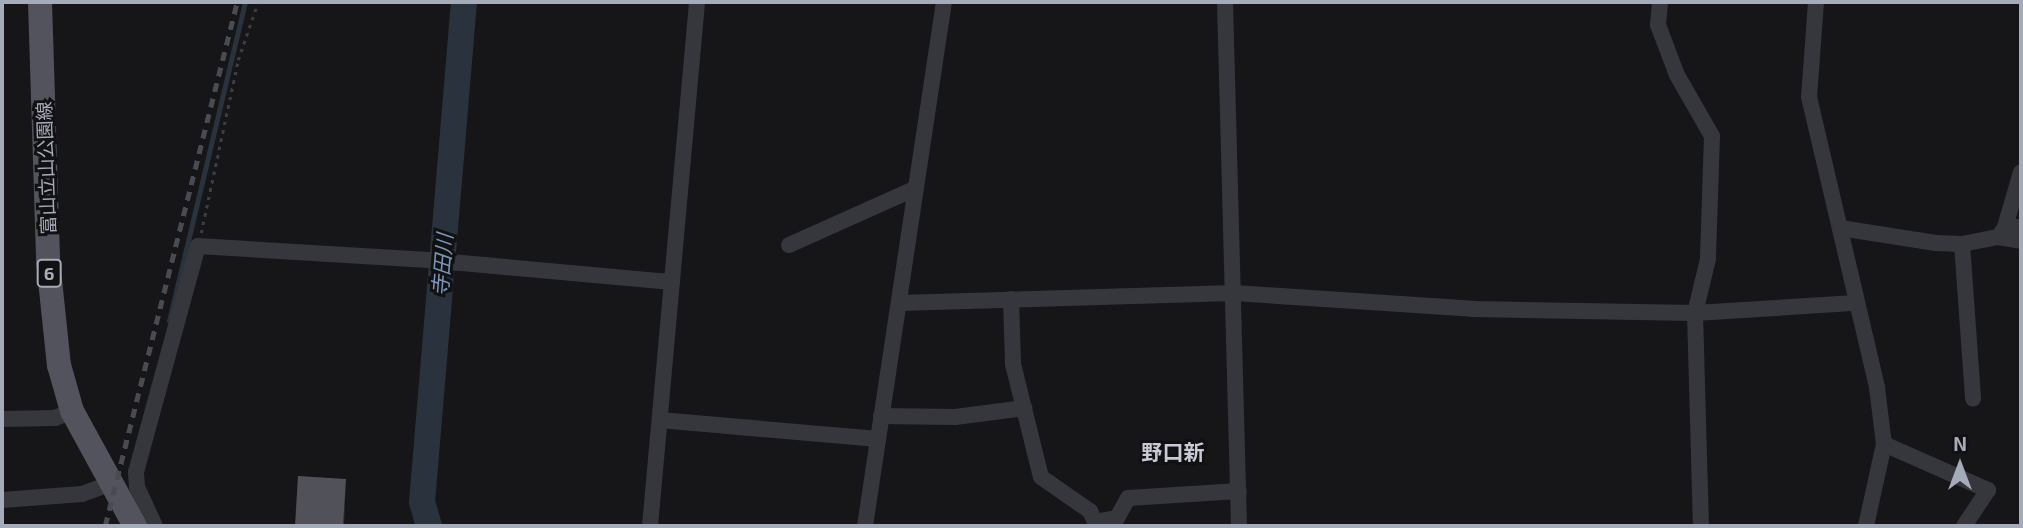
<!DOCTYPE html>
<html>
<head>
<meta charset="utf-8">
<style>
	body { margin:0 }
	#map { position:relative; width:2023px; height:528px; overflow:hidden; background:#161618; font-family:"Exo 2","Noto Sans JP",sans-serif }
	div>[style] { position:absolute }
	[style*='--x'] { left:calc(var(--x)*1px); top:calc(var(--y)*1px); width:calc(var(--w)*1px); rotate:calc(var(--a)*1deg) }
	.stream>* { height:4.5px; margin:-2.25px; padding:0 2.25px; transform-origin:2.25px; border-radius:2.25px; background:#2a333d }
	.river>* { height:26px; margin:-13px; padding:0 13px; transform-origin:13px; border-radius:13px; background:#2a333d }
	.path>* { height:2.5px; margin-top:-1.25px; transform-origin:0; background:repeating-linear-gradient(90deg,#3c3e44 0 3.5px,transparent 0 8.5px) }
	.street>* { height:16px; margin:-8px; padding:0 8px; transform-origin:8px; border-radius:8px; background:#36373d }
	.primary>* { height:24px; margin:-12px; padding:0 12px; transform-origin:12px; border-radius:12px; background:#52535c }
	.rail>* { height:4.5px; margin-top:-2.25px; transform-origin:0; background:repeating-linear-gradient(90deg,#494b52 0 9px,transparent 0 16px) }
	.shaded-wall>* { inset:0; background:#2f2f33 }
	.building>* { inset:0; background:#515259 }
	span { translate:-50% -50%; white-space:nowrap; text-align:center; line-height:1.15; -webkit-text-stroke:6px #111113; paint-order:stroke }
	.shield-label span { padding:2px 5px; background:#111113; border:2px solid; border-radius:5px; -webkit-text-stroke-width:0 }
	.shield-label { font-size:18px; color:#a6abb9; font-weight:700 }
	.street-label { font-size:19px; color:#a6abb9 }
	.water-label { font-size:21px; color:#7a96b7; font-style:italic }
	.neighbourhood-label { font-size:21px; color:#c8cad5; font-weight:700 }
	.frame { position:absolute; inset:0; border:4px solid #a6abb9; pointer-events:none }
	.north { position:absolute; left:1925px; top:430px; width:70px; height:70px; -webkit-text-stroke:5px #111113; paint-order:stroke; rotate:0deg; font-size:19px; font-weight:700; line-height:28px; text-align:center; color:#a6abb9 }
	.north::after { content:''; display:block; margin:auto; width:24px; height:32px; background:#a6abb9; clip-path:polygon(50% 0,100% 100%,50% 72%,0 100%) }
</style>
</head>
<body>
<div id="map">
	<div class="stream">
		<i style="--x:169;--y:321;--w:328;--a:-76.6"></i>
	</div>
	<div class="river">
		<i style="--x:429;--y:526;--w:25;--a:-106"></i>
		<i style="--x:422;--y:502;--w:502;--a:-85.2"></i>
	</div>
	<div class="path">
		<i style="--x:201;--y:233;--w:177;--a:-77.9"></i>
		<i style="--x:238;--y:60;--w:61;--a:-71"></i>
	</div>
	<div class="street">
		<i style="--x:1225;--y:2;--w:524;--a:88.47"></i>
		<i style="--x:1660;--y:2;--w:23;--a:95"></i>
		<i style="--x:1658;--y:25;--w:53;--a:69.2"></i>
		<i style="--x:1677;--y:75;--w:70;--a:60.2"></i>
		<i style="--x:1712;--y:136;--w:123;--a:91.9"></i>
		<i style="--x:1708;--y:259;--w:56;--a:103.5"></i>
		<i style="--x:1695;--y:313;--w:213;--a:88.4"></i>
		<i style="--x:1816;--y:2;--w:95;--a:94.2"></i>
		<i style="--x:1809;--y:97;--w:299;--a:76.8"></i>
		<i style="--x:1877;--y:388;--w:56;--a:82.9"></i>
		<i style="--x:1884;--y:444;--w:84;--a:102.4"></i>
		<i style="--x:2005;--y:227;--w:57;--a:-73.8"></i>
		<i style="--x:1840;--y:228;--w:97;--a:8.9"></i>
		<i style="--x:1936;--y:243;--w:26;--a:2"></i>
		<i style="--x:1962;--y:244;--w:37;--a:-11"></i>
		<i style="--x:1998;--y:237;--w:23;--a:10"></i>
		<i style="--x:2000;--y:235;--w:9;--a:-58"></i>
		<i style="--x:2005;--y:227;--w:16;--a:0"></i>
		<i style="--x:1962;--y:244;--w:155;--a:85.9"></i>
		<i style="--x:789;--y:245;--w:137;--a:-24.1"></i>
		<i style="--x:1011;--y:299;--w:65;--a:88.2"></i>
		<i style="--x:1013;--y:364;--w:116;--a:76.1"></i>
		<i style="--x:1041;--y:477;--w:60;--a:34.8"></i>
		<i style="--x:1090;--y:511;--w:17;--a:65"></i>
		<i style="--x:900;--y:303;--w:334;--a:-1.7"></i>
		<i style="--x:1234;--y:293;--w:239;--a:3.8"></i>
		<i style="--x:1472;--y:309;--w:223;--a:1"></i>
		<i style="--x:1695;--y:313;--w:161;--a:-3.6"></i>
		<i style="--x:881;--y:416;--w:74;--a:0.8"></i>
		<i style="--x:955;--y:417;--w:70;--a:-7.4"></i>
		<i style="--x:2;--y:419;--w:53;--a:-1.1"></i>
		<i style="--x:55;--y:418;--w:18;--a:-22"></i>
		<i style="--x:660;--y:420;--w:219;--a:5"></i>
		<i style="--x:1884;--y:444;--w:114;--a:23.9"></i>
		<i style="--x:1988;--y:490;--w:43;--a:123.7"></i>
		<i style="--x:2;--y:500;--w:80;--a:-4.3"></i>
		<i style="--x:82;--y:494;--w:32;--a:-20"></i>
		<i style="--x:1095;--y:522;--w:22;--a:-10"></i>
		<i style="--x:1117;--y:518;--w:23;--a:-61"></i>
		<i style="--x:1128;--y:498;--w:111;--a:-3.6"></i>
		<i style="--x:155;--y:526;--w:43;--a:-114.8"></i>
		<i style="--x:137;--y:487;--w:15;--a:-94"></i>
		<i style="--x:136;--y:472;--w:234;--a:-74.7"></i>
		<i style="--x:198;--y:246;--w:231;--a:3.5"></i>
		<i style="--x:429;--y:260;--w:244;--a:5.2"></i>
		<i style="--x:650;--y:526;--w:526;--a:-84.87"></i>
		<i style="--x:865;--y:526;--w:530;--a:-81.43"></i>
	</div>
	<div class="primary">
		<i style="--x:40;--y:2;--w:259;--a:88.2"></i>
		<i style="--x:48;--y:261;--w:105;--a:84"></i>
		<i style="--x:59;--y:365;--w:48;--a:74.2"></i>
		<i style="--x:72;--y:411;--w:131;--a:61.3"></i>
	</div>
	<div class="rail">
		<i style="--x:105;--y:526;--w:540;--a:-75.86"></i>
	</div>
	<div class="shaded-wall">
		<i style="clip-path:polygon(346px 479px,344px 526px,343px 526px)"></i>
	</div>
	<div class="building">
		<i style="clip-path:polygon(298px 476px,346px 479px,343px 526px,295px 526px)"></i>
	</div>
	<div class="shield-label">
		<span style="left:49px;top:273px">6</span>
	</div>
	<div class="street-label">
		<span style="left:46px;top:168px;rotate:-92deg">富山立山公園線</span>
	</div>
	<div class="water-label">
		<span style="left:442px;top:265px;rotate:-85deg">寺田川</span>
	</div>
	<div class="neighbourhood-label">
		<span style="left:1173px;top:452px">野口新</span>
	</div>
	<div class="frame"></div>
	<div class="north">N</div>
</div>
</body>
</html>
